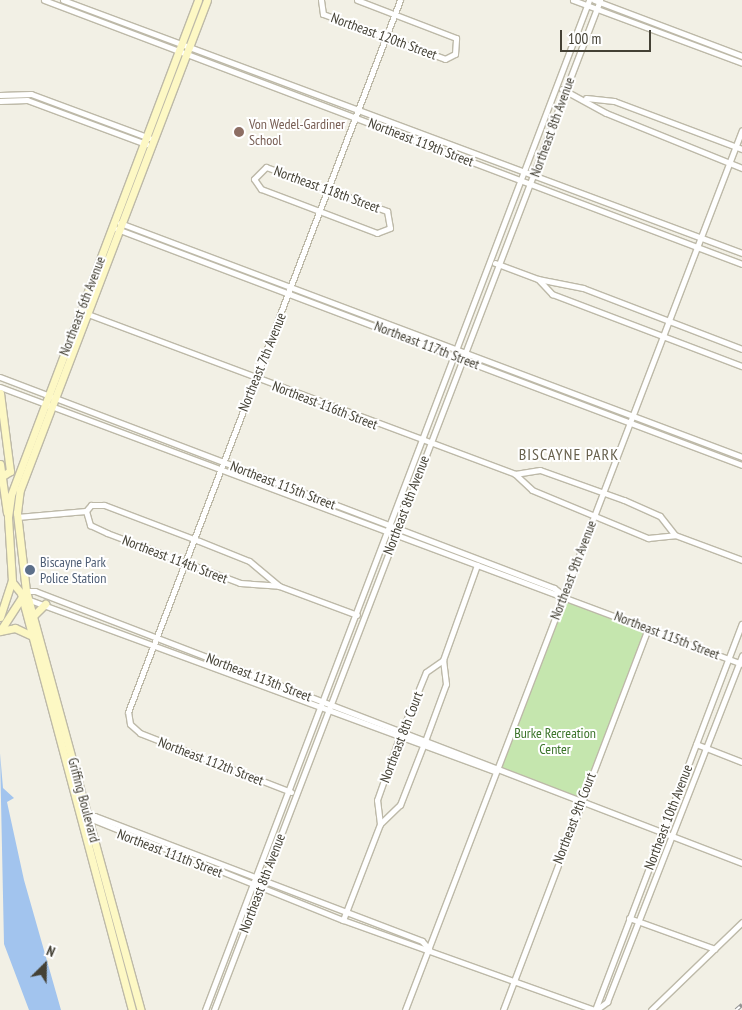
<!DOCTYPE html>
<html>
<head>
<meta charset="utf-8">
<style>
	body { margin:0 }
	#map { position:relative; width:742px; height:1010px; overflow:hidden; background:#f2f0e5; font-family:"PT Sans Narrow",sans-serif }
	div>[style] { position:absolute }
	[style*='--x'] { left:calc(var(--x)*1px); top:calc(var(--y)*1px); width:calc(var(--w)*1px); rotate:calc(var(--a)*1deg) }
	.green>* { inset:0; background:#c5e6ae }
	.water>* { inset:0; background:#a2c4ee }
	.roads { filter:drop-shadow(1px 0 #bdb9a8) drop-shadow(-1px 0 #bdb9a8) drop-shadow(0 1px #bdb9a8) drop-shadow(0 -1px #bdb9a8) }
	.street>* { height:5px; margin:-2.5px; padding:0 2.5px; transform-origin:2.5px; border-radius:2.5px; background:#fff }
	.secondary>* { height:7px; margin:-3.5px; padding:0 3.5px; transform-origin:3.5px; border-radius:3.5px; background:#fdf8c4 }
	.rail>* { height:4px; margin-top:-2px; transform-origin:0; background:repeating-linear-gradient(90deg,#fff 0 5.5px,#959595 0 11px); box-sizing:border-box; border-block:1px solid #959595 }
	.dots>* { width:14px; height:14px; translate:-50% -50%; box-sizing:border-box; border:2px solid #fff; border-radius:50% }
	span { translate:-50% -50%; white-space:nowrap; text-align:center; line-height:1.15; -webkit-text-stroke:4px #fff; paint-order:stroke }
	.street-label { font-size:14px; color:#444135 }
	.education-label { font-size:14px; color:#785e54 }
	.left { translate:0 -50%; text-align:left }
	.service-label { font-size:14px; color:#4e5e75 }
	.park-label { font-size:14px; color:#3b742a }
	.quarter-label { font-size:16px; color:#67604c; letter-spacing:1px }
	.north { position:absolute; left:20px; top:940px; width:50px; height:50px; -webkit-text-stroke:4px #fff; paint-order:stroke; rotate:23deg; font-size:14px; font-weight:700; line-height:20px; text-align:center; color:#444135 }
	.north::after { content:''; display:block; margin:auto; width:18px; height:22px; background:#444135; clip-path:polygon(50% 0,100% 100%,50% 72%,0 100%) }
	.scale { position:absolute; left:560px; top:30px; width:91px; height:22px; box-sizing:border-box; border:2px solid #444135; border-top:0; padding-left:6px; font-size:15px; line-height:18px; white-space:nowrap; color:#444135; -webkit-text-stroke:4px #fff; paint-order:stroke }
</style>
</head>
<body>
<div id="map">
	<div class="green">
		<i style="clip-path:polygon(564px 596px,648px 628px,580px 802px,495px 771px)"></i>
	</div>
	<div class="water">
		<i style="clip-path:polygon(0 753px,3px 788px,14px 798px,7px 802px,24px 880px,61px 1010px,29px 1010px,4px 944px)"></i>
	</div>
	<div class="roads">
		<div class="street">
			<i style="--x:44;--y:0;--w:746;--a:20.72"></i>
			<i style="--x:63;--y:0;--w:725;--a:20.44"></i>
			<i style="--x:321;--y:0;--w:14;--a:82"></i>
			<i style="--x:323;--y:14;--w:130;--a:20.2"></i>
			<i style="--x:445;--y:59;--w:11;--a:-27"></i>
			<i style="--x:455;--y:54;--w:16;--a:-86"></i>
			<i style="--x:456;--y:38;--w:106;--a:-159"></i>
			<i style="--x:573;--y:0;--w:180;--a:20.4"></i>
			<i style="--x:594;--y:0;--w:158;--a:20.7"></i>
			<i style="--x:562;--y:89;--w:50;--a:28.6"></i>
			<i style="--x:606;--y:113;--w:147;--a:22"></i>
			<i style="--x:0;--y:95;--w:31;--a:-2"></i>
			<i style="--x:31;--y:94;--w:126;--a:20.4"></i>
			<i style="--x:586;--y:98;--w:28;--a:6"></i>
			<i style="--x:614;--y:101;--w:137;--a:20.6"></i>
			<i style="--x:0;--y:101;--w:27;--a:-2"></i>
			<i style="--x:27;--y:100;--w:127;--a:20.3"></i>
			<i style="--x:266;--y:167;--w:129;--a:20"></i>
			<i style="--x:387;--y:211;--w:17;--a:80"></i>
			<i style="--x:390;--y:228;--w:14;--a:159"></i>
			<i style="--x:377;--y:233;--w:124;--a:-159.2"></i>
			<i style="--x:261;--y:189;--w:12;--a:-125"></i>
			<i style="--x:254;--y:179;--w:17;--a:-45"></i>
			<i style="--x:120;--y:223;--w:665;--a:20.62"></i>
			<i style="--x:117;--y:229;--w:668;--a:20.69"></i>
			<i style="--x:495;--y:263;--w:46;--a:20.4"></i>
			<i style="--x:538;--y:279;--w:46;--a:11.3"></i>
			<i style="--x:583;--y:288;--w:170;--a:21"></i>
			<i style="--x:538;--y:279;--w:21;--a:47"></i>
			<i style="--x:552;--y:294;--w:203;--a:20.8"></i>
			<i style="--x:85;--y:313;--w:459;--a:20.5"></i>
			<i style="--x:515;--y:474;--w:23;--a:43"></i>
			<i style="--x:532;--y:490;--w:126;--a:22.5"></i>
			<i style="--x:648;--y:538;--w:27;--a:-6"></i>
			<i style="--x:0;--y:377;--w:593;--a:20.85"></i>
			<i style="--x:554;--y:588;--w:11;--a:38"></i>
			<i style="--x:0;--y:387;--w:792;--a:20.47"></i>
			<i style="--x:515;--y:474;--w:25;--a:-9"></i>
			<i style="--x:540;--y:470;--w:89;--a:19.7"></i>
			<i style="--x:624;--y:500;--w:39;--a:24"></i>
			<i style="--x:660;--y:516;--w:24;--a:52"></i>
			<i style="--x:675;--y:535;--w:72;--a:20.5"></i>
			<i style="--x:17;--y:517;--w:69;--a:-5"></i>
			<i style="--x:279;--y:586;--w:39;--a:-140"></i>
			<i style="--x:249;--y:561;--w:54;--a:-158.2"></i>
			<i style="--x:199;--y:541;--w:102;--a:-159.2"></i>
			<i style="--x:104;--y:505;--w:13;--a:180"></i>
			<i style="--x:91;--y:505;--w:8;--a:130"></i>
			<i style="--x:86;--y:511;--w:15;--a:74"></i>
			<i style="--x:90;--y:525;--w:19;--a:25"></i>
			<i style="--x:107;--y:533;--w:142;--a:20.6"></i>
			<i style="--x:240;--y:583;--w:39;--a:4"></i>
			<i style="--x:279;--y:586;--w:83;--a:20.4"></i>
			<i style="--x:24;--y:591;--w:11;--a:0"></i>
			<i style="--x:35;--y:591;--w:758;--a:21.04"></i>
			<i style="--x:27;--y:599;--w:499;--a:20.2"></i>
			<i style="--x:696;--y:744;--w:49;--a:21.4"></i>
			<i style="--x:291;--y:792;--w:162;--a:-158.7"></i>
			<i style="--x:140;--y:733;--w:13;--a:-138"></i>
			<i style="--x:130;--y:724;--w:12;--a:-99"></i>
			<i style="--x:128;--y:712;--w:762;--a:-69.09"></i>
			<i style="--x:89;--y:818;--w:274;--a:21.9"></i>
			<i style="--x:343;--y:920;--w:268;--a:19.7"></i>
			<i style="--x:89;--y:818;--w:6;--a:-18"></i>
			<i style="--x:95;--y:816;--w:350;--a:20.9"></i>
			<i style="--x:422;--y:941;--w:11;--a:49"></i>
			<i style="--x:380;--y:824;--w:24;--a:-97"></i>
			<i style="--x:377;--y:800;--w:66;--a:-70.5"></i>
			<i style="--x:399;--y:738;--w:71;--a:-67.8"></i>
			<i style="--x:426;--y:672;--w:21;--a:-35"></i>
			<i style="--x:629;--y:918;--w:91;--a:19.8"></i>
			<i style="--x:343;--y:920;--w:103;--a:-68.9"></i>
			<i style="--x:380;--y:824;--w:28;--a:-44"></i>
			<i style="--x:400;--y:805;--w:69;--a:-68.7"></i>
			<i style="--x:425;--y:741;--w:61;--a:-69.8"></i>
			<i style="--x:446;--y:684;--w:24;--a:-97"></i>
			<i style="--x:443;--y:660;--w:101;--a:-70.3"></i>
			<i style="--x:205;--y:1010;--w:1081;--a:-69.18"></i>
			<i style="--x:214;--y:1010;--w:1081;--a:-69.08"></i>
			<i style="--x:405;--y:1010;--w:942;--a:-69.05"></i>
			<i style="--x:503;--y:1010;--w:409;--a:-69.2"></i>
			<i style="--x:595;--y:1010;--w:413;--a:-69.2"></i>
			<i style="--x:596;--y:1010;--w:14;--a:-36"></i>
			<i style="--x:607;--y:1002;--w:372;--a:-68.7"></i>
			<i style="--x:651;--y:1010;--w:127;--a:-44"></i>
		</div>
		<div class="secondary">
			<i style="--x:0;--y:393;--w:79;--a:82.7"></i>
			<i style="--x:10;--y:471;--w:11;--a:146"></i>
			<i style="--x:0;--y:464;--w:49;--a:81.9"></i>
			<i style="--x:12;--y:582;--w:14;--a:51"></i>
			<i style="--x:21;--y:593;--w:432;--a:75.1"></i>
			<i style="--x:26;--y:591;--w:434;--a:74.7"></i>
			<i style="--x:34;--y:615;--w:16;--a:-45"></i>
			<i style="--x:0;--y:617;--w:38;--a:-72"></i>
			<i style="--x:12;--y:581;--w:64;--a:-93.6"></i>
			<i style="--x:8;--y:517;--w:22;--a:-82"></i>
			<i style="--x:11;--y:495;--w:529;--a:-69.3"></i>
			<i style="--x:0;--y:631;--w:48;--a:-57"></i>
			<i style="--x:26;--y:591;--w:79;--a:-96.6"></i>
			<i style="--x:17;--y:513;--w:23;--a:-83"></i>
			<i style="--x:20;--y:490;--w:524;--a:-69.11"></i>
			<i style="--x:0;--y:631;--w:15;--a:-11"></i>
			<i style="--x:15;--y:628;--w:17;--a:25"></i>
		</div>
	</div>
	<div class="rail">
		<i style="--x:736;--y:1010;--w:8;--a:-40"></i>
	</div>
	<div class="dots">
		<i style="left:239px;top:132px;background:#8d6e63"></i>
		<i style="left:30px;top:570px;background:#5c6f8a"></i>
	</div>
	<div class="street-label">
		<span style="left:384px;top:36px;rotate:20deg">Northeast 120th Street</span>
		<span style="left:552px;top:127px;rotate:-70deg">Northeast 8th Avenue</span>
		<span style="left:421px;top:142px;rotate:21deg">Northeast 119th Street</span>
		<span style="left:327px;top:189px;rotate:20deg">Northeast 118th Street</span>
		<span style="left:82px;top:306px;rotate:-69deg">Northeast 6th Avenue</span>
		<span style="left:427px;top:345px;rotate:21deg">Northeast 117th Street</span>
		<span style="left:262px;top:362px;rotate:-68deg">Northeast 7th Avenue</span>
		<span style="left:325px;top:405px;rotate:21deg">Northeast 116th Street</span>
		<span style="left:283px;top:485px;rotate:21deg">Northeast 115th Street</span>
		<span style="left:406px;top:505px;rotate:-69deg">Northeast 8th Avenue</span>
		<span style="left:175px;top:559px;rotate:21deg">Northeast 114th Street</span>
		<span style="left:573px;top:570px;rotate:-69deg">Northeast 9th Avenue</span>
		<span style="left:667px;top:635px;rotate:21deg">Northeast 115th Street</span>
		<span style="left:259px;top:677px;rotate:21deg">Northeast 113th Street</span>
		<span style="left:401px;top:737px;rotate:-69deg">Northeast 8th Court</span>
		<span style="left:211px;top:761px;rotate:21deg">Northeast 112th Street</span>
		<span style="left:84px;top:800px;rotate:75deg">Griffing Boulevard</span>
		<span style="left:668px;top:817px;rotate:-69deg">Northeast 10th Avenue</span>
		<span style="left:574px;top:818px;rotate:-69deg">Northeast 9th Court</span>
		<span style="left:170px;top:853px;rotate:21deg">Northeast 111th Street</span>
		<span style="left:262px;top:883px;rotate:-69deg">Northeast 8th Avenue</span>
	</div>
	<div class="education-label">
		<span class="left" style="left:249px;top:132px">Von Wedel-Gardiner<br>School</span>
	</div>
	<div class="service-label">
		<span class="left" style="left:40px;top:570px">Biscayne Park<br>Police Station</span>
	</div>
	<div class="park-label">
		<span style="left:555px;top:741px">Burke Recreation<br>Center</span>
	</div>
	<div class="quarter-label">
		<span style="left:569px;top:454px">BISCAYNE PARK</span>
	</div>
	<div class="north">N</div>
	<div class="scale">100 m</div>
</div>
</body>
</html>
